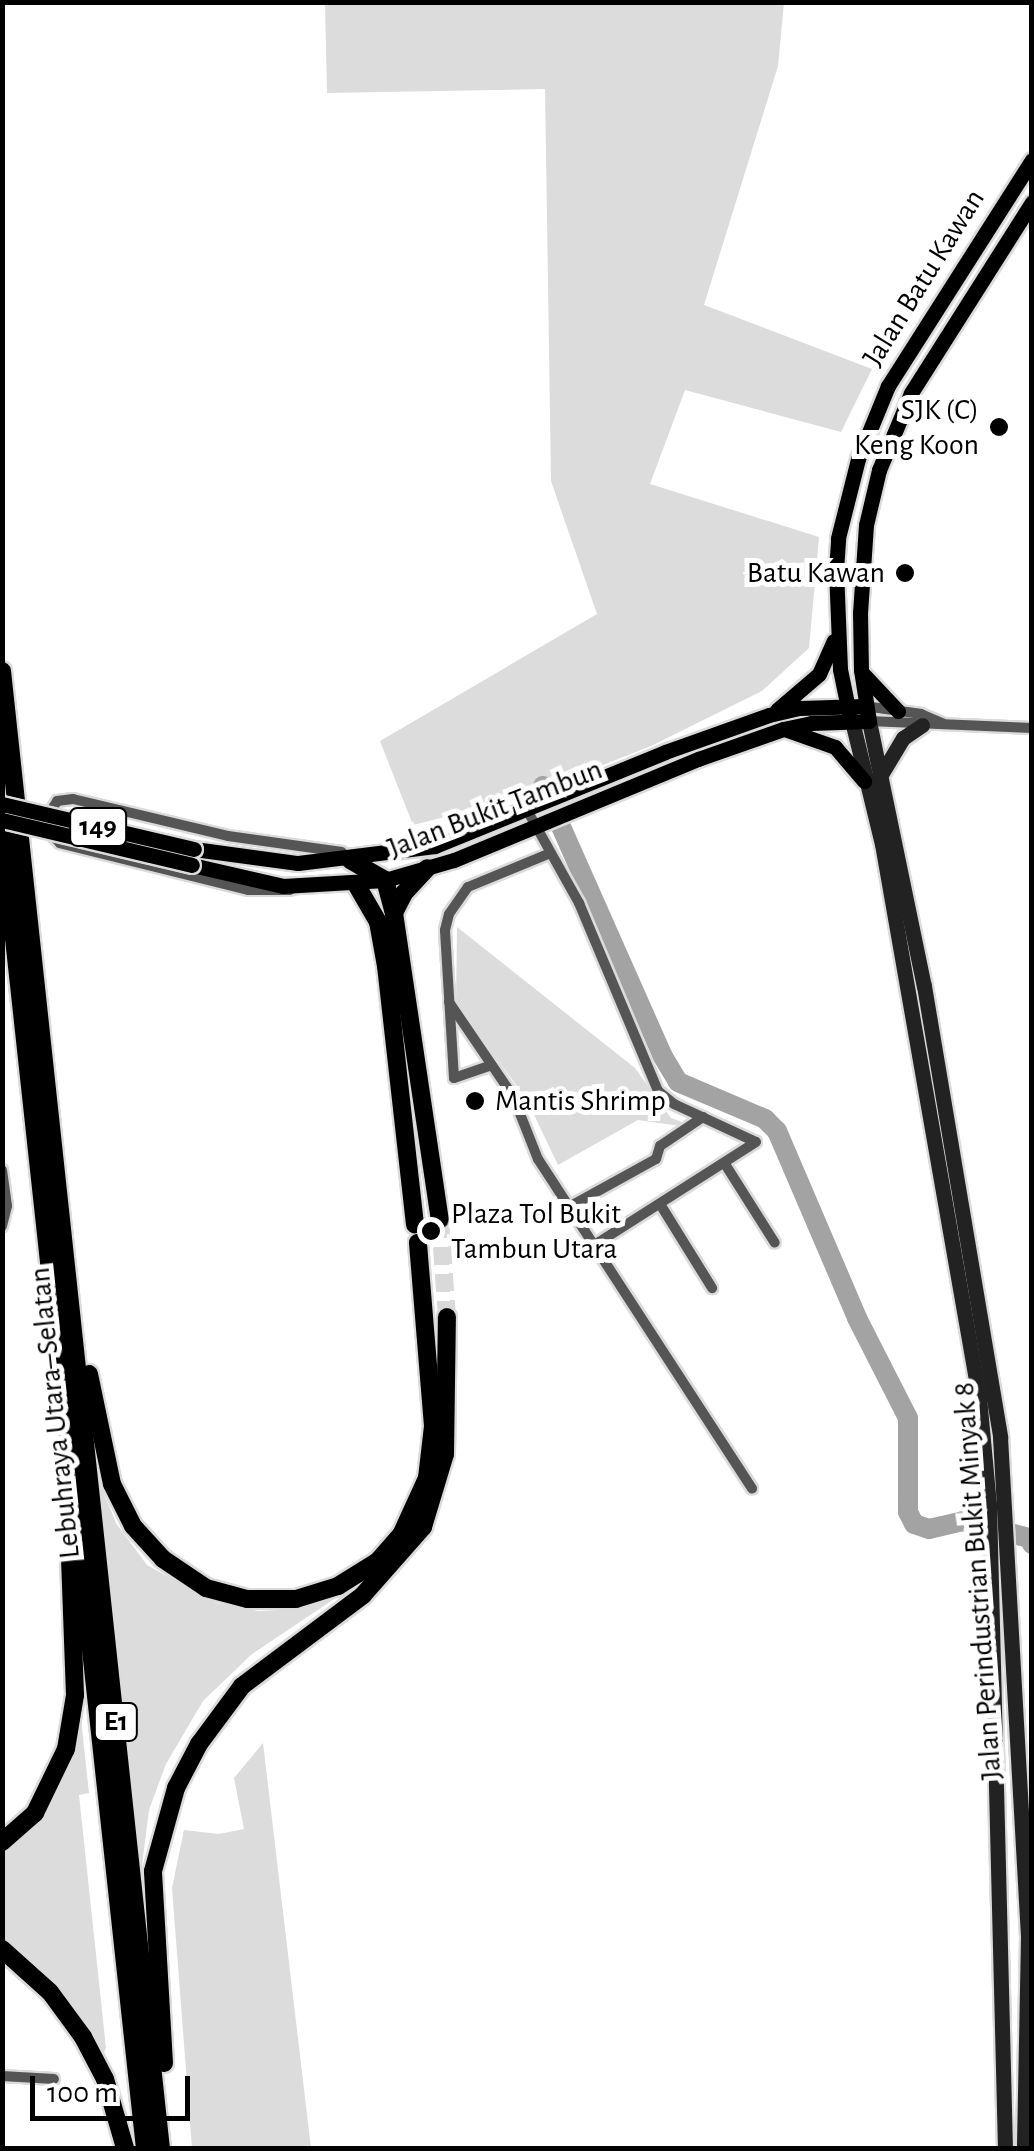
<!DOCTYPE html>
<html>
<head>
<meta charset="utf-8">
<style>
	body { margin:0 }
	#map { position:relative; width:1034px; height:2151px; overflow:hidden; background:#fff; font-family:"Alegreya Sans",sans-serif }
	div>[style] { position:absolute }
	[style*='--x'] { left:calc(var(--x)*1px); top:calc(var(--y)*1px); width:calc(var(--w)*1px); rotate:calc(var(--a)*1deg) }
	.green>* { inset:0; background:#dcdcdc }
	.river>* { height:20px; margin:-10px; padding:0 10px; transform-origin:10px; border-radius:10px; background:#a3a3a3 }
	.highway-tunnel>* { height:18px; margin-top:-9px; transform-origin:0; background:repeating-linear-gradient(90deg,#d9d9d9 0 18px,transparent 0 27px) }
	.roads { filter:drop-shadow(2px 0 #dbdbdb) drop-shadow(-2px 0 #dbdbdb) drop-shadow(0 2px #dbdbdb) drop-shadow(0 -2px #dbdbdb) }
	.street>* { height:10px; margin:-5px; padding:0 5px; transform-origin:5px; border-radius:5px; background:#555 }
	.secondary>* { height:15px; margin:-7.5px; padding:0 7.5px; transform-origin:7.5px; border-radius:7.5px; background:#222 }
	.primary>* { height:15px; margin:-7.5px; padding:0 7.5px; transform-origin:7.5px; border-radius:7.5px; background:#000 }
	.highway>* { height:18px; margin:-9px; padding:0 9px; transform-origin:9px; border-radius:9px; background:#000 }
	.bridges { filter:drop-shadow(2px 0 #dbdbdb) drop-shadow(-2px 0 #dbdbdb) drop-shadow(0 2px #dbdbdb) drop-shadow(0 -2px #dbdbdb) }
	.primary-bridge>* { height:15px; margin:-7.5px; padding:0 7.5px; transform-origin:7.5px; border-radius:7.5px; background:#000 }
	.dots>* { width:28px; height:28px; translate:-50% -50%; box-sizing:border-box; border:5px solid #fff; border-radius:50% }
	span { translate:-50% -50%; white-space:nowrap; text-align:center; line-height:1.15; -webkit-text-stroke:10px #fff; paint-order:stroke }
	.shield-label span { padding:2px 8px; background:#fff; border:2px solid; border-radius:8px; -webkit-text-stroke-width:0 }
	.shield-label { font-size:28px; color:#000; font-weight:700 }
	.street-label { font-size:30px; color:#000 }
	.poi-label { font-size:30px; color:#000 }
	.right { translate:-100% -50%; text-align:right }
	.left { translate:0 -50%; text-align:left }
	.frame { position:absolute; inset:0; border:5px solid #000; pointer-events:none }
	.scale { position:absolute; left:30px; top:2076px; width:160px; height:45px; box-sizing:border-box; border:5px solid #000; border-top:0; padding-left:12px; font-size:30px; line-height:35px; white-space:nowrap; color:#000; -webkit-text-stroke:8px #fff; paint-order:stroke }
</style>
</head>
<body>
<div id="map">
	<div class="green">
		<i style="clip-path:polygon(325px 3px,784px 3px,778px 66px,704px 305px,872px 369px,841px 432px,685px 390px,650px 484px,819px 537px,809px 648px,762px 691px,651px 746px,520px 798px,413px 825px,380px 741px,597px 614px,551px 481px,545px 89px,327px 93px)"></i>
		<i style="clip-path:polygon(457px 927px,635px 1068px,671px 1118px,701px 1129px,638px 1120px,558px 1165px,527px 1100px,456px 1003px)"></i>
		<i style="clip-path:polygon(100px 1483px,116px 1523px,147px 1565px,216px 1603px,258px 1611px,301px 1609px,352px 1587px,252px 1654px,203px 1701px,166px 1764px,149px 1810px,141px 1873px)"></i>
		<i style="clip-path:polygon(80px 1710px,89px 1793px,79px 1795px,106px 2048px,102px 2056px,27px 1956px,3px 1939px,3px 1848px,29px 1829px,56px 1794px,70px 1762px)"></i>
		<i style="clip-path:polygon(263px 1743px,311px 2148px,192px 2148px,172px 1888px,184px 1830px,219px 1834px,244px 1829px,234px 1778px)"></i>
	</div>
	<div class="river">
		<i style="--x:543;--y:786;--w:294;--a:66.1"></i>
		<i style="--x:662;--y:1055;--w:31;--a:59"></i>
		<i style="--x:678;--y:1082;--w:95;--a:23"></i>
		<i style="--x:765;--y:1119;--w:17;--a:45"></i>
		<i style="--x:777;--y:1131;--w:203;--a:66.8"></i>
		<i style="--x:857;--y:1318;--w:112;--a:63"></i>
		<i style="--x:908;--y:1418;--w:94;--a:90"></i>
		<i style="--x:908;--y:1512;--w:13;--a:63"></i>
		<i style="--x:914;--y:1524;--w:16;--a:18"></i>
		<i style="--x:929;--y:1529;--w:35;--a:-13"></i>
		<i style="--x:963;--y:1521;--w:68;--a:14.4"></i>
		<i style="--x:1029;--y:1538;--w:7;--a:63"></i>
	</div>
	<div class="highway-tunnel">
		<i style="--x:440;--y:1220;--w:97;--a:85.9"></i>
	</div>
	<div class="roads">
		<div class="street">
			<i style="--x:864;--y:706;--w:58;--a:8"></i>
			<i style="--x:921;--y:714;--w:23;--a:23"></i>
			<i style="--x:869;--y:721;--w:163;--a:2.5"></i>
			<i style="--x:527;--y:810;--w:107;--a:60.8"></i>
			<i style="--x:579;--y:903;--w:204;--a:67.2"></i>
			<i style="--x:658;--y:1091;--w:21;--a:39"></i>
			<i style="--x:674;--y:1104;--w:90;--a:24.9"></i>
			<i style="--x:756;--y:1142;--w:193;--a:147.5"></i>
			<i style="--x:290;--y:890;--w:42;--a:180"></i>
			<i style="--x:248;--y:890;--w:194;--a:-166"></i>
			<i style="--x:60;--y:843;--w:20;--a:-135"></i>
			<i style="--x:46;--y:829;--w:15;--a:-79"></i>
			<i style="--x:49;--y:814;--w:15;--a:-58"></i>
			<i style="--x:57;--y:801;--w:16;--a:-7"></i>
			<i style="--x:73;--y:799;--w:159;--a:13.4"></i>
			<i style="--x:228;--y:836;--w:115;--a:8"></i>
			<i style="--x:449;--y:1002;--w:114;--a:55.8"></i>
			<i style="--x:513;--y:1096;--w:68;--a:68.4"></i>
			<i style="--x:538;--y:1159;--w:393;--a:57"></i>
			<i style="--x:489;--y:1066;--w:37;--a:161"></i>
			<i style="--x:454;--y:1078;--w:148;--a:-93.5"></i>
			<i style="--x:445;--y:930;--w:16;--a:-76"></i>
			<i style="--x:449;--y:914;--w:33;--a:-55"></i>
			<i style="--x:468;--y:887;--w:87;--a:-22.4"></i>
			<i style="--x:725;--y:1164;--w:93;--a:57.7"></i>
			<i style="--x:2;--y:1170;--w:36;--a:82"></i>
			<i style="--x:7;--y:1206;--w:21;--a:104"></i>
			<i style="--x:660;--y:1204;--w:99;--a:58.2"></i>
			<i style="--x:569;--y:1207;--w:99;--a:-28.9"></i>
			<i style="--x:656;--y:1159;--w:14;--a:-73"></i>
			<i style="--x:660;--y:1146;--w:52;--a:-34"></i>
			<i style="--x:2;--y:2076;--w:52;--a:3.3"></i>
		</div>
		<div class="secondary">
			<i style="--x:852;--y:721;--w:127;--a:76.3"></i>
			<i style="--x:882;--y:844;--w:561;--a:80.05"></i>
			<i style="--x:979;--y:1397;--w:107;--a:84.7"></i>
			<i style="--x:989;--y:1504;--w:644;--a:88.58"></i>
			<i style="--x:869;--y:721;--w:271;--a:78.3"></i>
			<i style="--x:924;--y:986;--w:457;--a:80.4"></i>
			<i style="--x:1000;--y:1437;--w:501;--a:86.79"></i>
			<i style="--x:1028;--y:1937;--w:211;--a:91.1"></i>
			<i style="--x:879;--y:778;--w:47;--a:-59"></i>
			<i style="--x:903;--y:738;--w:23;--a:-34"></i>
		</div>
		<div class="primary">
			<i style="--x:863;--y:674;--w:51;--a:46.6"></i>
			<i style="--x:777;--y:710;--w:55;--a:-40.6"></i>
			<i style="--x:819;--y:674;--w:36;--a:-66"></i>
			<i style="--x:849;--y:713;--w:45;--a:-101.6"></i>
			<i style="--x:840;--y:669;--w:99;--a:-92.3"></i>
			<i style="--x:836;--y:570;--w:32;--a:-86"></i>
			<i style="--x:838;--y:538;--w:81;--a:-75.8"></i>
			<i style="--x:858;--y:459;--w:79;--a:-67.7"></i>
			<i style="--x:888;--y:386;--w:268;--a:-57.5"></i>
			<i style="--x:787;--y:730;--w:51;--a:19.5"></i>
			<i style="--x:835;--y:747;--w:45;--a:49.5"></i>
			<i style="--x:194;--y:849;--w:105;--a:7.7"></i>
			<i style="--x:298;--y:863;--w:138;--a:-7.1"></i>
			<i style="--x:435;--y:846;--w:248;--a:-22.2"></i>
			<i style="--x:665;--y:752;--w:110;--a:-19.6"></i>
			<i style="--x:769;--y:715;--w:32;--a:-13"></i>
			<i style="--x:800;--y:708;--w:64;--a:-1.8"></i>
			<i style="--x:192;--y:865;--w:93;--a:13"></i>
			<i style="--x:283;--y:886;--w:102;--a:-3.4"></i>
			<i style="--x:385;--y:880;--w:72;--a:-16.2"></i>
			<i style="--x:454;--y:860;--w:264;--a:-22.5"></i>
			<i style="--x:698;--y:759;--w:90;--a:-19.4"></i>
			<i style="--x:783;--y:729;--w:29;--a:-12"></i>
			<i style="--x:811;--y:723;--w:58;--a:-2"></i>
			<i style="--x:869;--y:721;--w:52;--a:-98.9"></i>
			<i style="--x:861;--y:670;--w:57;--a:-91"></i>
			<i style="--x:860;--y:613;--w:88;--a:-86.1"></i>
			<i style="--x:866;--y:525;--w:57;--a:-76.7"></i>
			<i style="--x:879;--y:470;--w:83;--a:-67.4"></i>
			<i style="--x:911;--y:393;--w:226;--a:-57.6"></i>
		</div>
		<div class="highway">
			<i style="--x:2;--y:671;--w:1486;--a:83.86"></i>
			<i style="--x:2;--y:828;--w:1328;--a:83.82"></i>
			<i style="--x:350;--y:860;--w:40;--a:29.7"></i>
			<i style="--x:385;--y:880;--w:34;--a:75"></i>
			<i style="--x:394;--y:913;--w:310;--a:81.5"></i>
			<i style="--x:356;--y:884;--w:44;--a:59.9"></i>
			<i style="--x:378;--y:922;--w:45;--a:79.7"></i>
			<i style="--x:386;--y:966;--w:260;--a:83.6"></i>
			<i style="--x:394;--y:913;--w:22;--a:-63"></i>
			<i style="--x:404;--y:893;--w:34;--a:-47"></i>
			<i style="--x:89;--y:1374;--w:112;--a:78.2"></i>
			<i style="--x:112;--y:1484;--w:47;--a:63.4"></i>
			<i style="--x:133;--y:1526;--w:45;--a:47.7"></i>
			<i style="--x:163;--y:1559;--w:52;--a:34"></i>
			<i style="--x:206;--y:1588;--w:42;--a:15"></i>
			<i style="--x:247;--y:1599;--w:49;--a:0"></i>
			<i style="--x:296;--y:1599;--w:44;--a:-17.2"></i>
			<i style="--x:338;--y:1586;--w:47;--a:-32"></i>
			<i style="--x:378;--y:1561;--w:35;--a:-49"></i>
			<i style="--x:401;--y:1535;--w:63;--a:-65.5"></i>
			<i style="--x:427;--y:1478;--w:52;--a:-83.4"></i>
			<i style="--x:433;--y:1426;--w:184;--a:-94.7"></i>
			<i style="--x:2;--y:1842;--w:44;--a:-41.3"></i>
			<i style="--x:35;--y:1813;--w:71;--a:-64.2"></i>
			<i style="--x:66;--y:1749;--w:55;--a:-80.5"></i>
			<i style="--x:75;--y:1695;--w:135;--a:-92.1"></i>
			<i style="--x:2;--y:1949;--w:64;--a:41.9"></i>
			<i style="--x:50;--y:1992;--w:56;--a:53.7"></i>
			<i style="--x:83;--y:2037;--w:47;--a:62.4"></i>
			<i style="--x:105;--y:2079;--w:72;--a:73.8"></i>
			<i style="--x:164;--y:2063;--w:192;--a:-93.3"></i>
			<i style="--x:153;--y:1871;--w:86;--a:-74.5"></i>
			<i style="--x:176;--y:1788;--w:50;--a:-62.4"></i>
			<i style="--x:199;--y:1744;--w:72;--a:-53.4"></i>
			<i style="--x:242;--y:1686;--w:151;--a:-36.9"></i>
			<i style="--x:363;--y:1595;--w:91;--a:-48.6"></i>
			<i style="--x:423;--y:1527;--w:76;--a:-73.2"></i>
			<i style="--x:445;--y:1454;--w:137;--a:-89.2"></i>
		</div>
	</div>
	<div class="bridges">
		<div class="primary-bridge">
			<i style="--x:2;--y:804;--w:197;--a:13.2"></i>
			<i style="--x:2;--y:820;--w:195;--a:13.3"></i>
		</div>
	</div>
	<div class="dots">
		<i style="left:999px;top:427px;background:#000"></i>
		<i style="left:905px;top:573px;background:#000"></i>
		<i style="left:475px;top:1101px;background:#000"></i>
		<i style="left:431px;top:1231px;background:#000"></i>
	</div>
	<div class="shield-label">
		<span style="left:98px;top:827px">149</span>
		<span style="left:116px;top:1722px">E1</span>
	</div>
	<div class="street-label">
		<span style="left:924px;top:278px;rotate:-58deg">Jalan Batu Kawan</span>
		<span style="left:495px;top:809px;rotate:-21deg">Jalan Bukit Tambun</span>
		<span style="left:55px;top:1413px;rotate:-96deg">Lebuhraya Utara–Selatan</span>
		<span style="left:978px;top:1581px;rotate:-94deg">Jalan Perindustrian Bukit Minyak 8</span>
	</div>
	<div class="poi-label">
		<span class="right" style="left:979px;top:427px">SJK (C)<br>Keng Koon</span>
		<span class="right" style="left:885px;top:573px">Batu Kawan</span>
		<span class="left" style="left:495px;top:1101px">Mantis Shrimp</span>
		<span class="left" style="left:451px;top:1231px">Plaza Tol Bukit<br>Tambun Utara</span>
	</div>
	<div class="frame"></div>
	<div class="scale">100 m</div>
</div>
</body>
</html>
